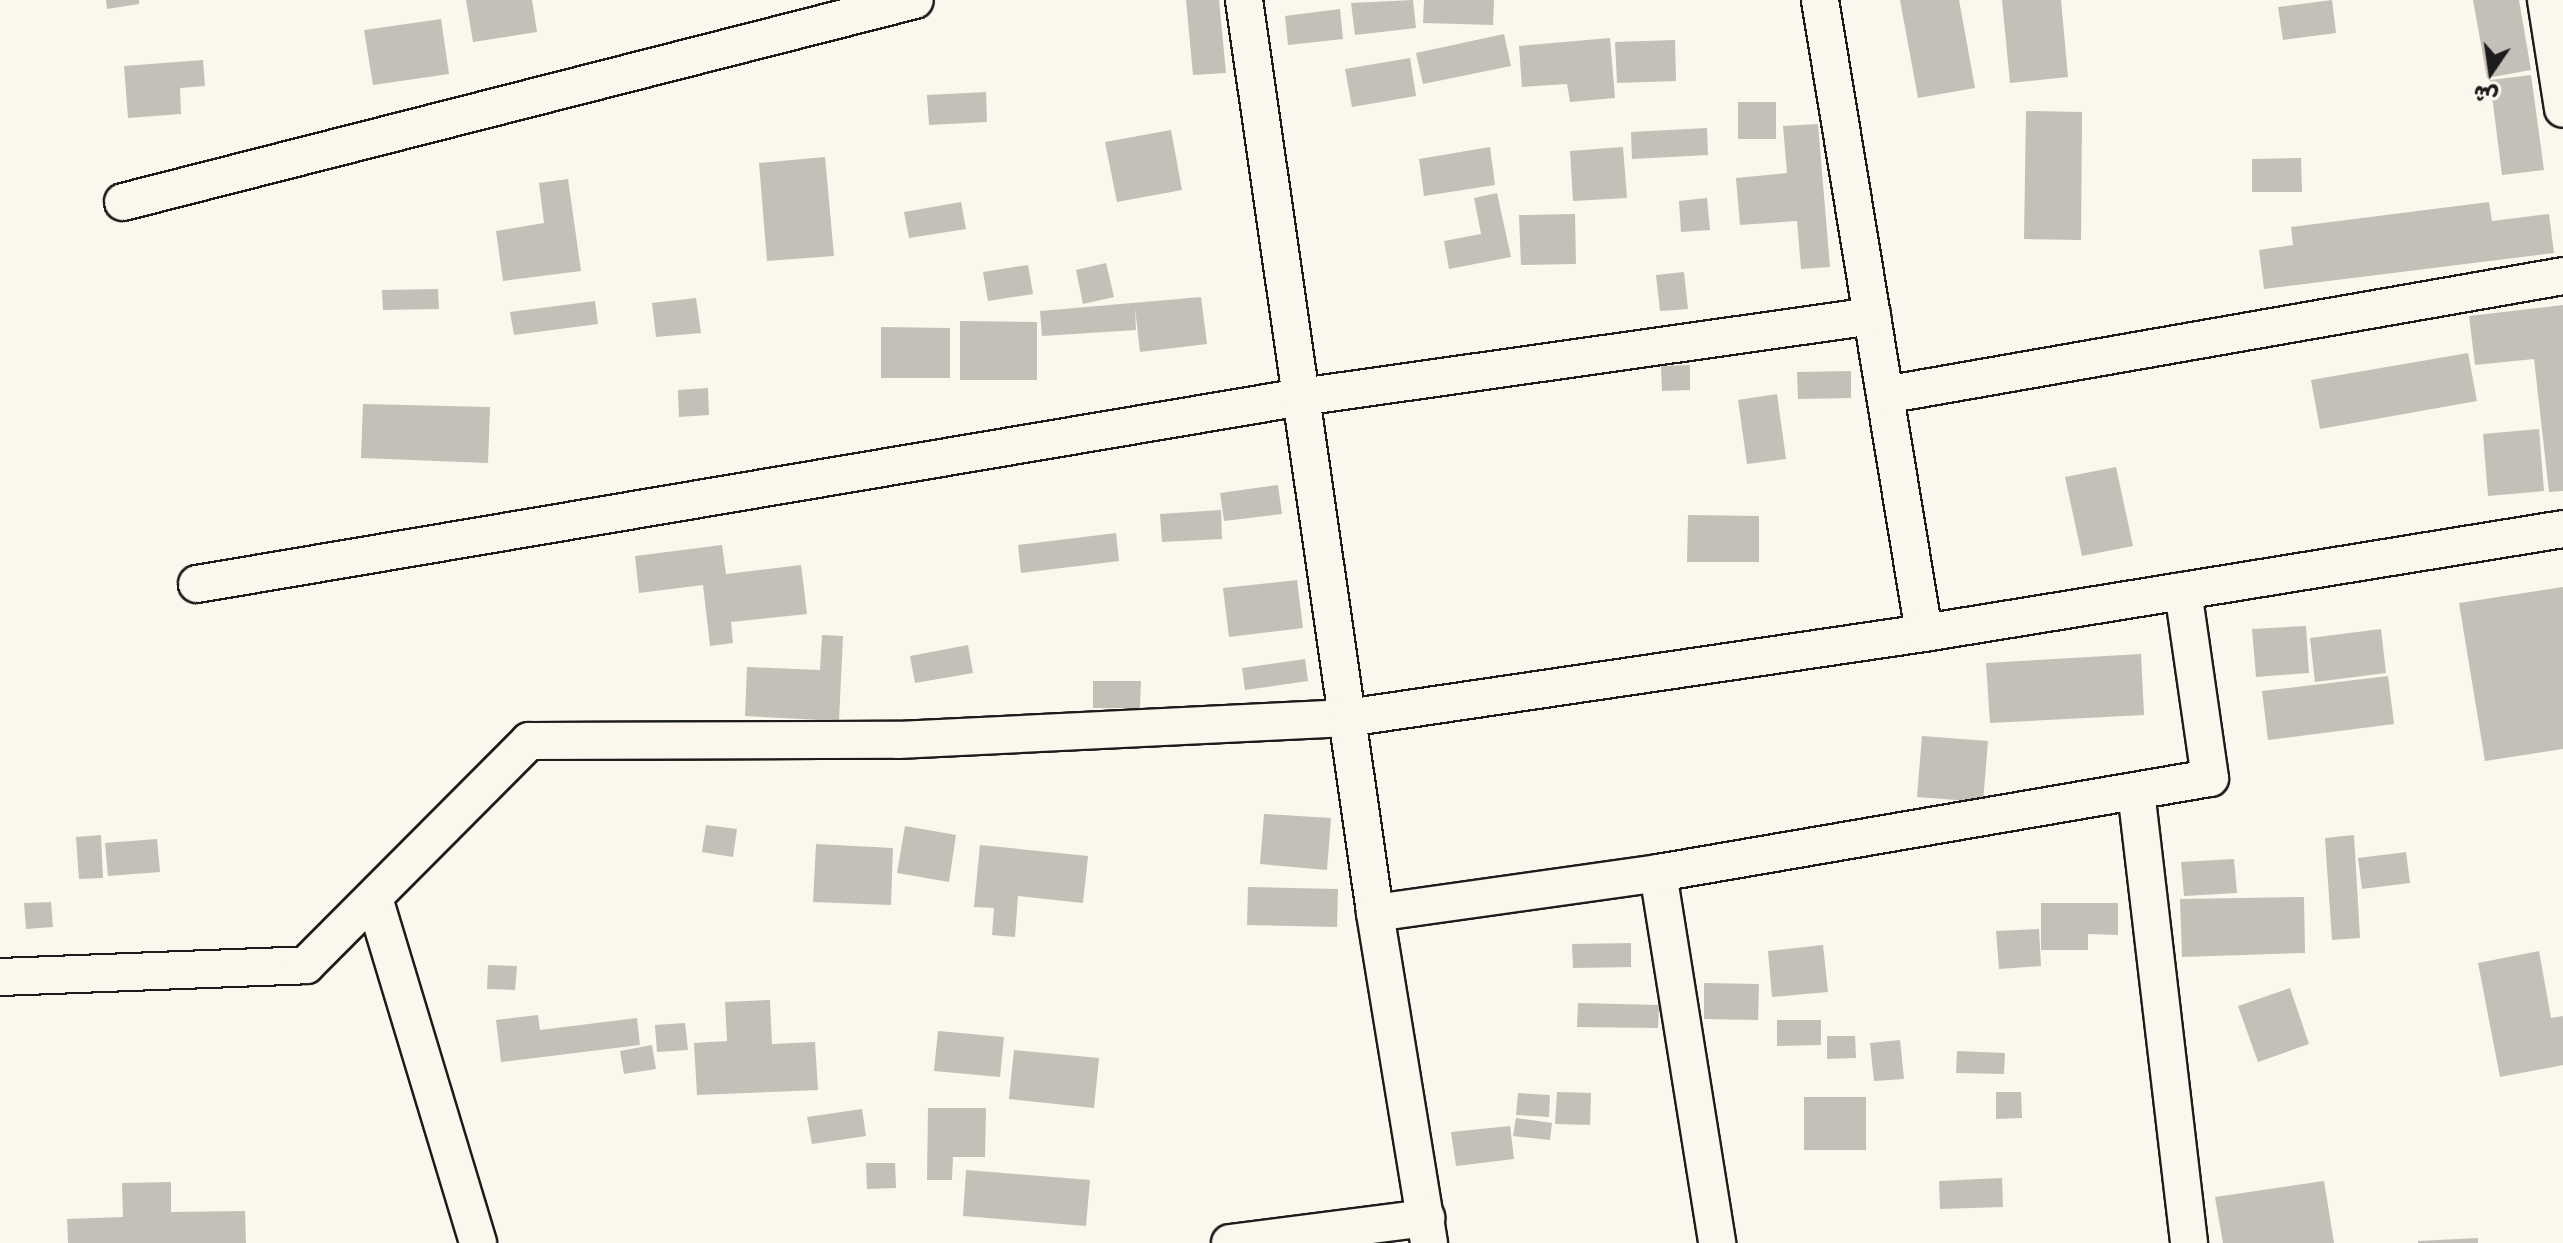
<!DOCTYPE html>
<html>
<head>
<meta charset="utf-8">
<style>
	body { margin:0 }
	#map { position:relative; width:2563px; height:1243px; overflow:hidden; background:#fbf7ec; font-family:Delius,"Playpen Sans Arabic",sans-serif }
	div>[style] { position:absolute }
	[style*='--x'] { left:calc(var(--x)*1px); top:calc(var(--y)*1px); width:calc(var(--w)*1px); rotate:calc(var(--a)*1deg) }
	.building>* { inset:0; background:#c3c0b8 }
	.roads { filter:drop-shadow(2px 0 #1c1c1c) drop-shadow(-2px 0 #1c1c1c) drop-shadow(0 2px #1c1c1c) drop-shadow(0 -2px #1c1c1c) }
	.street>* { height:36px; margin:-18px; padding:0 18px; transform-origin:18px; border-radius:18px; background:#fbf7ec }
	span { translate:-50% -50%; white-space:nowrap; text-align:center; line-height:1.15; -webkit-text-stroke:7px #fbf7ec; paint-order:stroke }
	.north { position:absolute; left:2451px; top:32px; width:80px; height:80px; -webkit-text-stroke:6px #fbf7ec; paint-order:stroke; rotate:193deg; font-size:22px; font-weight:700; line-height:32px; text-align:center; color:#1c1c1c }
	.north::after { content:''; display:block; margin:auto; width:28px; height:36px; background:#1c1c1c; clip-path:polygon(50% 0,100% 100%,50% 72%,0 100%) }
</style>
</head>
<body>
<div id="map">
	<div class="building">
		<i style="clip-path:polygon(106px 0,139px 0,139px 4px,107px 9px)"></i>
		<i style="clip-path:polygon(466px 0,532px 0,537px 32px,473px 42px)"></i>
		<i style="clip-path:polygon(1186px 0,1219px 0,1226px 73px,1193px 75px)"></i>
		<i style="clip-path:polygon(1413px 0,1416px 28px,1355px 35px,1351px 3px)"></i>
		<i style="clip-path:polygon(1424px 0,1494px 0,1493px 25px,1423px 23px)"></i>
		<i style="clip-path:polygon(1900px 0,1959px 0,1975px 88px,1918px 98px)"></i>
		<i style="clip-path:polygon(2002px 0,2061px 0,2068px 77px,2010px 83px)"></i>
		<i style="clip-path:polygon(2332px 0,2336px 33px,2283px 40px,2278px 7px)"></i>
		<i style="clip-path:polygon(2473px 0,2519px 0,2531px 70px,2487px 78px)"></i>
		<i style="clip-path:polygon(1340px 9px,1343px 39px,1288px 45px,1285px 16px)"></i>
		<i style="clip-path:polygon(441px 19px,449px 74px,373px 85px,364px 30px)"></i>
		<i style="clip-path:polygon(1504px 34px,1511px 66px,1423px 84px,1416px 53px)"></i>
		<i style="clip-path:polygon(1610px 38px,1615px 98px,1570px 102px,1567px 84px,1522px 87px,1519px 46px)"></i>
		<i style="clip-path:polygon(1675px 40px,1676px 81px,1617px 83px,1615px 42px)"></i>
		<i style="clip-path:polygon(1410px 58px,1416px 96px,1352px 107px,1345px 69px)"></i>
		<i style="clip-path:polygon(203px 60px,205px 86px,180px 88px,181px 114px,128px 118px,124px 66px)"></i>
		<i style="clip-path:polygon(2531px 75px,2544px 170px,2502px 175px,2490px 80px)"></i>
		<i style="clip-path:polygon(986px 92px,987px 122px,929px 125px,927px 95px)"></i>
		<i style="clip-path:polygon(1738px 102px,1776px 102px,1776px 139px,1738px 139px)"></i>
		<i style="clip-path:polygon(2026px 111px,2082px 112px,2081px 240px,2024px 239px)"></i>
		<i style="clip-path:polygon(1818px 124px,1830px 267px,1801px 269px,1797px 221px,1740px 225px,1736px 178px,1787px 173px,1783px 126px)"></i>
		<i style="clip-path:polygon(1707px 128px,1708px 155px,1632px 159px,1631px 132px)"></i>
		<i style="clip-path:polygon(1171px 130px,1182px 190px,1117px 202px,1105px 142px)"></i>
		<i style="clip-path:polygon(1490px 147px,1495px 185px,1424px 196px,1419px 159px)"></i>
		<i style="clip-path:polygon(1623px 147px,1627px 198px,1573px 201px,1570px 151px)"></i>
		<i style="clip-path:polygon(825px 157px,834px 256px,767px 261px,759px 163px)"></i>
		<i style="clip-path:polygon(2301px 158px,2302px 192px,2252px 192px,2252px 159px)"></i>
		<i style="clip-path:polygon(568px 179px,581px 271px,503px 281px,496px 231px,544px 223px,539px 183px)"></i>
		<i style="clip-path:polygon(1497px 193px,1511px 257px,1449px 269px,1444px 241px,1481px 234px,1474px 198px)"></i>
		<i style="clip-path:polygon(1707px 198px,1710px 230px,1681px 232px,1679px 201px)"></i>
		<i style="clip-path:polygon(961px 202px,966px 229px,909px 238px,904px 212px)"></i>
		<i style="clip-path:polygon(2489px 202px,2492px 221px,2549px 214px,2554px 253px,2264px 289px,2259px 250px,2293px 245px,2291px 227px)"></i>
		<i style="clip-path:polygon(1575px 214px,1576px 264px,1521px 265px,1519px 215px)"></i>
		<i style="clip-path:polygon(1106px 263px,1114px 297px,1083px 304px,1076px 270px)"></i>
		<i style="clip-path:polygon(1028px 265px,1033px 294px,988px 301px,983px 272px)"></i>
		<i style="clip-path:polygon(1684px 272px,1688px 309px,1660px 311px,1656px 275px)"></i>
		<i style="clip-path:polygon(438px 289px,439px 309px,383px 310px,382px 290px)"></i>
		<i style="clip-path:polygon(1201px 297px,1207px 344px,1140px 352px,1135px 308px,1136px 330px,1042px 336px,1040px 311px)"></i>
		<i style="clip-path:polygon(696px 298px,701px 333px,656px 337px,652px 303px)"></i>
		<i style="clip-path:polygon(595px 301px,598px 324px,514px 335px,510px 312px)"></i>
		<i style="clip-path:polygon(2563px 305px,2563px 491px,2549px 492px,2534px 359px,2475px 365px,2469px 316px)"></i>
		<i style="clip-path:polygon(960px 321px,1037px 322px,1037px 380px,960px 380px)"></i>
		<i style="clip-path:polygon(881px 327px,950px 328px,950px 378px,881px 378px)"></i>
		<i style="clip-path:polygon(2468px 353px,2477px 401px,2320px 429px,2311px 380px)"></i>
		<i style="clip-path:polygon(1690px 365px,1690px 390px,1662px 391px,1661px 366px)"></i>
		<i style="clip-path:polygon(1851px 371px,1851px 398px,1798px 399px,1797px 372px)"></i>
		<i style="clip-path:polygon(708px 388px,709px 415px,679px 417px,678px 390px)"></i>
		<i style="clip-path:polygon(1777px 394px,1786px 459px,1747px 464px,1738px 400px)"></i>
		<i style="clip-path:polygon(363px 404px,490px 407px,488px 463px,361px 458px)"></i>
		<i style="clip-path:polygon(2539px 429px,2544px 491px,2488px 496px,2483px 434px)"></i>
		<i style="clip-path:polygon(2116px 467px,2133px 546px,2082px 556px,2065px 477px)"></i>
		<i style="clip-path:polygon(1278px 485px,1282px 514px,1224px 521px,1220px 493px)"></i>
		<i style="clip-path:polygon(1221px 510px,1222px 539px,1162px 542px,1160px 514px)"></i>
		<i style="clip-path:polygon(1688px 515px,1759px 516px,1759px 562px,1687px 562px)"></i>
		<i style="clip-path:polygon(1116px 533px,1119px 561px,1021px 573px,1018px 545px)"></i>
		<i style="clip-path:polygon(722px 545px,726px 574px,801px 565px,807px 614px,731px 622px,733px 643px,710px 646px,703px 585px,639px 593px,635px 556px)"></i>
		<i style="clip-path:polygon(1297px 580px,1303px 628px,1229px 637px,1223px 588px)"></i>
		<i style="clip-path:polygon(2563px 587px,2563px 749px,2485px 761px,2459px 603px)"></i>
		<i style="clip-path:polygon(2306px 626px,2309px 673px,2256px 677px,2252px 629px)"></i>
		<i style="clip-path:polygon(2381px 629px,2386px 673px,2315px 682px,2310px 638px)"></i>
		<i style="clip-path:polygon(822px 635px,843px 636px,839px 721px,745px 716px,747px 667px,820px 670px)"></i>
		<i style="clip-path:polygon(968px 645px,973px 673px,915px 683px,910px 656px)"></i>
		<i style="clip-path:polygon(2141px 654px,2144px 715px,1990px 723px,1986px 663px)"></i>
		<i style="clip-path:polygon(1305px 659px,1308px 681px,1245px 690px,1242px 668px)"></i>
		<i style="clip-path:polygon(2388px 676px,2394px 724px,2268px 740px,2262px 691px)"></i>
		<i style="clip-path:polygon(1093px 681px,1141px 681px,1140px 708px,1093px 708px)"></i>
		<i style="clip-path:polygon(1922px 736px,1988px 741px,1983px 802px,1917px 797px)"></i>
		<i style="clip-path:polygon(1264px 814px,1331px 818px,1327px 870px,1260px 864px)"></i>
		<i style="clip-path:polygon(706px 825px,737px 829px,733px 857px,702px 852px)"></i>
		<i style="clip-path:polygon(905px 826px,956px 835px,949px 882px,897px 873px)"></i>
		<i style="clip-path:polygon(101px 835px,103px 878px,79px 879px,76px 837px)"></i>
		<i style="clip-path:polygon(2354px 835px,2360px 938px,2332px 940px,2325px 838px)"></i>
		<i style="clip-path:polygon(157px 839px,160px 872px,108px 876px,105px 843px)"></i>
		<i style="clip-path:polygon(816px 844px,893px 848px,891px 905px,813px 902px)"></i>
		<i style="clip-path:polygon(980px 845px,1088px 856px,1083px 903px,1018px 896px,1015px 937px,992px 935px,994px 908px,974px 907px)"></i>
		<i style="clip-path:polygon(2406px 852px,2410px 883px,2362px 889px,2358px 858px)"></i>
		<i style="clip-path:polygon(2234px 859px,2237px 893px,2184px 896px,2181px 862px)"></i>
		<i style="clip-path:polygon(1248px 887px,1338px 889px,1337px 927px,1247px 925px)"></i>
		<i style="clip-path:polygon(2304px 897px,2305px 953px,2182px 957px,2180px 899px)"></i>
		<i style="clip-path:polygon(51px 902px,53px 927px,26px 929px,24px 903px)"></i>
		<i style="clip-path:polygon(2041px 903px,2118px 903px,2118px 935px,2088px 934px,2088px 950px,2041px 950px)"></i>
		<i style="clip-path:polygon(2039px 929px,2041px 966px,1999px 969px,1996px 931px)"></i>
		<i style="clip-path:polygon(1631px 943px,1631px 967px,1573px 968px,1572px 944px)"></i>
		<i style="clip-path:polygon(1823px 945px,1828px 992px,1772px 997px,1768px 951px)"></i>
		<i style="clip-path:polygon(2539px 951px,2551px 1018px,2563px 1016px,2563px 1065px,2500px 1077px,2478px 963px)"></i>
		<i style="clip-path:polygon(488px 965px,517px 966px,515px 990px,487px 989px)"></i>
		<i style="clip-path:polygon(1704px 983px,1759px 984px,1758px 1020px,1704px 1019px)"></i>
		<i style="clip-path:polygon(2290px 988px,2309px 1044px,2258px 1062px,2238px 1006px)"></i>
		<i style="clip-path:polygon(770px 1000px,772px 1044px,815px 1042px,818px 1090px,697px 1095px,694px 1043px,727px 1041px,725px 1002px)"></i>
		<i style="clip-path:polygon(1578px 1003px,1659px 1005px,1658px 1028px,1577px 1027px)"></i>
		<i style="clip-path:polygon(538px 1015px,540px 1030px,637px 1018px,640px 1045px,501px 1062px,496px 1020px)"></i>
		<i style="clip-path:polygon(1777px 1020px,1821px 1020px,1821px 1045px,1777px 1046px)"></i>
		<i style="clip-path:polygon(685px 1023px,688px 1050px,657px 1052px,655px 1025px)"></i>
		<i style="clip-path:polygon(938px 1031px,1004px 1037px,1000px 1077px,934px 1071px)"></i>
		<i style="clip-path:polygon(1827px 1036px,1855px 1036px,1856px 1058px,1827px 1059px)"></i>
		<i style="clip-path:polygon(1900px 1040px,1904px 1079px,1874px 1081px,1870px 1043px)"></i>
		<i style="clip-path:polygon(652px 1045px,656px 1069px,624px 1074px,620px 1051px)"></i>
		<i style="clip-path:polygon(1014px 1050px,1099px 1058px,1094px 1108px,1009px 1099px)"></i>
		<i style="clip-path:polygon(1957px 1051px,2005px 1053px,2004px 1074px,1956px 1073px)"></i>
		<i style="clip-path:polygon(1557px 1092px,1591px 1093px,1590px 1125px,1555px 1124px)"></i>
		<i style="clip-path:polygon(1996px 1092px,2021px 1092px,2022px 1118px,1996px 1119px)"></i>
		<i style="clip-path:polygon(1518px 1093px,1550px 1095px,1549px 1117px,1516px 1115px)"></i>
		<i style="clip-path:polygon(1804px 1097px,1866px 1097px,1866px 1150px,1804px 1150px)"></i>
		<i style="clip-path:polygon(928px 1108px,986px 1108px,985px 1157px,953px 1157px,952px 1180px,927px 1180px)"></i>
		<i style="clip-path:polygon(862px 1109px,866px 1136px,812px 1144px,807px 1117px)"></i>
		<i style="clip-path:polygon(1516px 1118px,1552px 1123px,1550px 1140px,1513px 1136px)"></i>
		<i style="clip-path:polygon(1510px 1126px,1514px 1159px,1456px 1166px,1451px 1132px)"></i>
		<i style="clip-path:polygon(866px 1163px,895px 1163px,896px 1188px,867px 1189px)"></i>
		<i style="clip-path:polygon(966px 1170px,1090px 1180px,1086px 1226px,963px 1216px)"></i>
		<i style="clip-path:polygon(2002px 1178px,2003px 1207px,1940px 1209px,1939px 1181px)"></i>
		<i style="clip-path:polygon(2324px 1181px,2334px 1243px,2223px 1243px,2215px 1197px)"></i>
		<i style="clip-path:polygon(171px 1182px,171px 1212px,245px 1211px,246px 1243px,68px 1243px,67px 1219px,123px 1217px,122px 1183px)"></i>
		<i style="clip-path:polygon(2478px 1238px,2478px 1243px,2418px 1243px,2418px 1241px)"></i>
	</div>
	<div class="roads">
		<div class="street">
			<i style="--x:1244;--y:0;--w:922;--a:81.83"></i>
			<i style="--x:1375;--y:913;--w:334;--a:80.7"></i>
			<i style="--x:1820;--y:0;--w:641;--a:80.67"></i>
			<i style="--x:2546;--y:0;--w:110;--a:81.1"></i>
			<i style="--x:123;--y:202;--w:817;--a:-14.31"></i>
			<i style="--x:1885;--y:395;--w:688;--a:-9.95"></i>
			<i style="--x:197;--y:584;--w:1120;--a:-9.61"></i>
			<i style="--x:1301;--y:397;--w:577;--a:-8.07"></i>
			<i style="--x:2136;--y:791;--w:455;--a:83.3"></i>
			<i style="--x:1658;--y:873;--w:375;--a:80.9"></i>
			<i style="--x:374;--y:898;--w:360;--a:73.2"></i>
			<i style="--x:1375;--y:913;--w:286;--a:-8"></i>
			<i style="--x:1658;--y:873;--w:560;--a:-9.77"></i>
			<i style="--x:2210;--y:778;--w:189;--a:-98.2"></i>
			<i style="--x:0;--y:977;--w:306;--a:-2.2"></i>
			<i style="--x:306;--y:965;--w:316;--a:-45.1"></i>
			<i style="--x:529;--y:741;--w:369;--a:-0.2"></i>
			<i style="--x:898;--y:740;--w:450;--a:-2.8"></i>
			<i style="--x:1347;--y:718;--w:583;--a:-8.38"></i>
			<i style="--x:1924;--y:633;--w:647;--a:-9.24"></i>
			<i style="--x:1230;--y:1243;--w:198;--a:-7.3"></i>
		</div>
	</div>
	<div class="north">ش</div>
</div>
</body>
</html>
